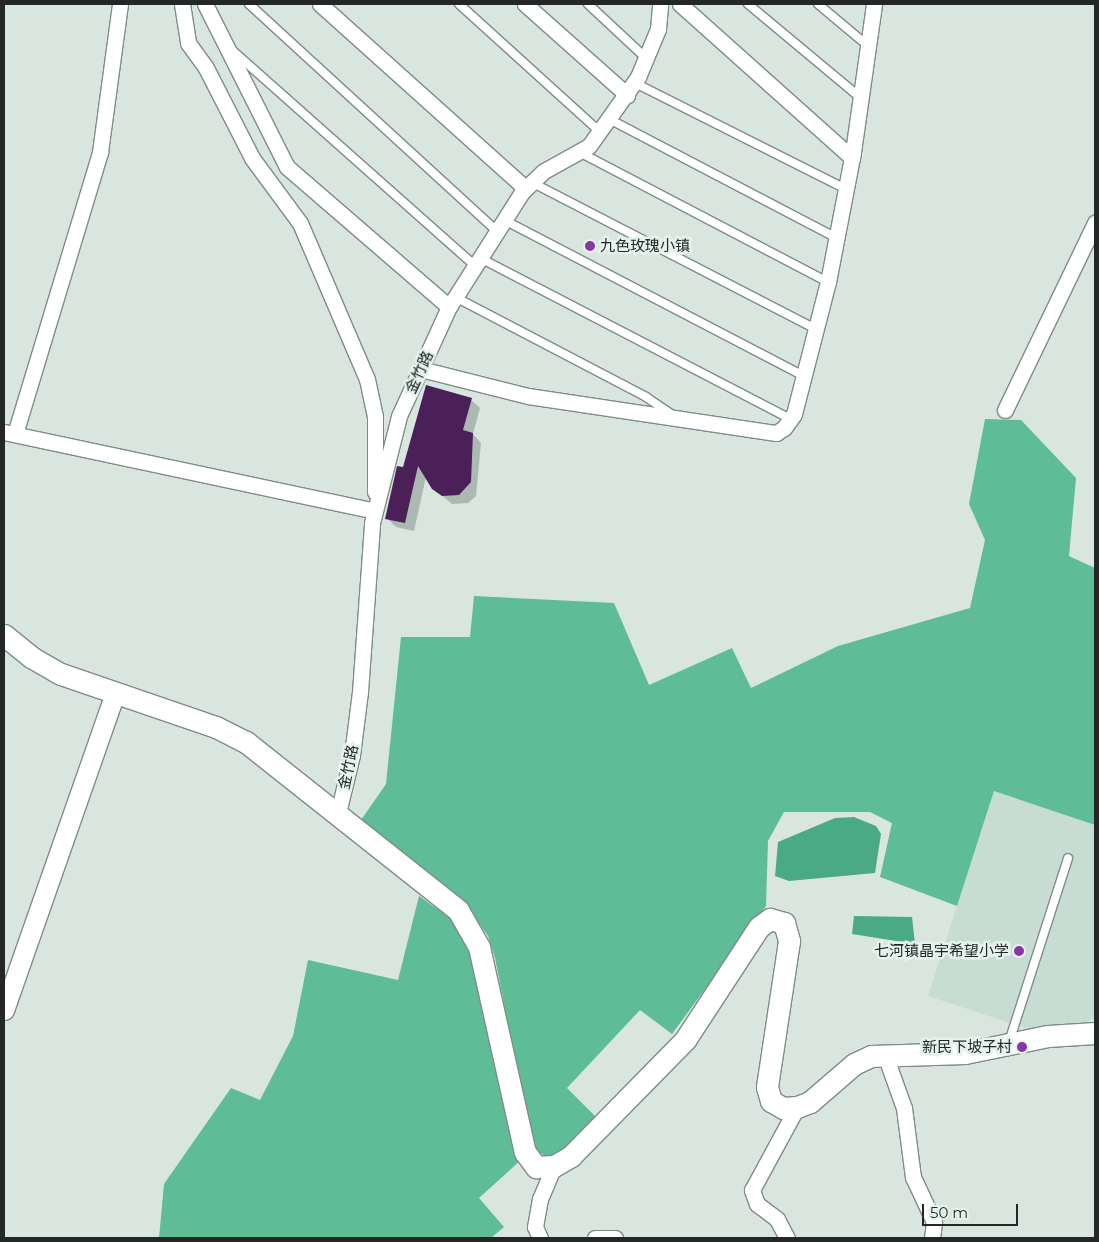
<!DOCTYPE html>
<html>
<head>
<meta charset="utf-8">
<style>
	body { margin:0 }
	#map { position:relative; width:1099px; height:1242px; overflow:hidden; background:#d8e6df; font-family:Montserrat,"Noto Sans SC",sans-serif }
	div>[style] { position:absolute }
	[style*='--x'] { left:calc(var(--x)*1px); top:calc(var(--y)*1px); width:calc(var(--w)*1px); rotate:calc(var(--a)*1deg) }
	.built>* { inset:0; background:#c7dcd2 }
	.forest>* { inset:0; background:#5ebc97 }
	.water>* { inset:0; background:#4baa86 }
	.shadow>* { inset:0; background:#0003 }
	.building>* { inset:0; background:#4b2059 }
	.roads { filter:drop-shadow(1px 0 #7f8c86) drop-shadow(-1px 0 #7f8c86) drop-shadow(0 1px #7f8c86) drop-shadow(0 -1px #7f8c86) }
	.service>* { height:8px; margin:-4px; padding:0 4px; transform-origin:4px; border-radius:4px; background:#fff }
	.minor>* { height:15px; margin:-7.5px; padding:0 7.5px; transform-origin:7.5px; border-radius:7.5px; background:#fff }
	.tertiary>* { height:19px; margin:-9.5px; padding:0 9.5px; transform-origin:9.5px; border-radius:9.5px; background:#fff }
	.secondary>* { height:21px; margin:-10.5px; padding:0 10.5px; transform-origin:10.5px; border-radius:10.5px; background:#fff }
	.dots>* { width:14px; height:14px; translate:-50% -50%; box-sizing:border-box; border:2px solid #e5f3ec; border-radius:50% }
	span { translate:-50% -50%; white-space:nowrap; text-align:center; line-height:1.15; -webkit-text-stroke:5px #e5f3ec; paint-order:stroke }
	.poi-label { font-size:15px; color:#232826 }
	.left { translate:0 -50%; text-align:left }
	.right { translate:-100% -50%; text-align:right }
	.street-label { font-size:15px; color:#232826 }
	.frame { position:absolute; inset:0; border:5px solid #232826; pointer-events:none }
	.scale { position:absolute; left:922px; top:1204px; width:96px; height:22px; box-sizing:border-box; border:2px solid #232826; border-top:0; padding-left:6px; font-size:15px; line-height:18px; white-space:nowrap; color:#232826; -webkit-text-stroke:4px #e5f3ec; paint-order:stroke }
</style>
</head>
<body>
<div id="map">
	<div class="built">
		<i style="clip-path:polygon(994px 791px,1095px 825px,1095px 1017px,1076px 1029px,1034px 1031px,928px 996px)"></i>
	</div>
	<div class="forest">
		<i style="clip-path:polygon(985px 419px,1021px 420px,1076px 478px,1069px 556px,1095px 568px,1095px 825px,994px 791px,957px 906px,880px 877px,892px 823px,870px 812px,784px 812px,768px 841px,766px 906px,672px 1034px,640px 1010px,567px 1088px,597px 1118px,552px 1160px,533px 1149px,495px 958px,488px 936px,469px 909px,361px 820px,386px 784px,401px 637px,470px 637px,474px 596px,614px 603px,649px 685px,732px 648px,751px 688px,838px 646px,970px 608px,985px 540px,969px 504px)"></i>
		<i style="clip-path:polygon(419px 896px,450px 918px,463px 933px,481px 983px,522px 1159px,479px 1198px,504px 1227px,491px 1238px,159px 1238px,164px 1184px,231px 1088px,260px 1100px,293px 1036px,308px 960px,398px 980px)"></i>
	</div>
	<div class="water">
		<i style="clip-path:polygon(854px 817px,876px 826px,881px 834px,875px 873px,789px 881px,775px 876px,778px 842px,835px 818px)"></i>
		<i style="clip-path:polygon(854px 916px,912px 917px,915px 944px,852px 934px)"></i>
	</div>
	<div class="shadow">
		<i style="clip-path:polygon(471px 400px,480px 408px,473px 434px,481px 443px,476px 496px,468px 503px,452px 504px,433px 488px,426px 477px,414px 531px,396px 527px,387px 518px,404px 468px)"></i>
	</div>
	<div class="building">
		<i style="clip-path:polygon(426px 385px,472px 398px,463px 430px,473px 433px,471px 482px,459px 495px,442px 496px,432px 489px,418px 466px,405px 523px,385px 519px,397px 466px,403px 467px)"></i>
	</div>
	<div class="roads">
		<div class="service">
			<i style="--x:249;--y:4;--w:336;--a:42.5"></i>
			<i style="--x:459;--y:4;--w:190;--a:42.2"></i>
			<i style="--x:588;--y:4;--w:81;--a:43"></i>
			<i style="--x:748;--y:4;--w:147;--a:39.8"></i>
			<i style="--x:818;--y:4;--w:65;--a:40"></i>
			<i style="--x:233;--y:51;--w:324;--a:41.6"></i>
			<i style="--x:635;--y:83;--w:236;--a:26.7"></i>
			<i style="--x:609;--y:119;--w:257;--a:27.6"></i>
			<i style="--x:581;--y:153;--w:279;--a:27.6"></i>
			<i style="--x:531;--y:182;--w:321;--a:27.3"></i>
			<i style="--x:504;--y:220;--w:338;--a:27.5"></i>
			<i style="--x:480;--y:258;--w:352;--a:27.4"></i>
			<i style="--x:455;--y:297;--w:216;--a:27.6"></i>
			<i style="--x:646;--y:397;--w:30;--a:34"></i>
			<i style="--x:1009;--y:1042;--w:193;--a:-72.2"></i>
		</div>
		<div class="minor">
			<i style="--x:182;--y:4;--w:39;--a:81"></i>
			<i style="--x:188;--y:43;--w:29;--a:54"></i>
			<i style="--x:205;--y:66;--w:103;--a:62.9"></i>
			<i style="--x:252;--y:158;--w:81;--a:53.6"></i>
			<i style="--x:300;--y:223;--w:170;--a:66.8"></i>
			<i style="--x:367;--y:379;--w:38;--a:78"></i>
			<i style="--x:375;--y:416;--w:76;--a:90"></i>
			<i style="--x:205;--y:4;--w:182;--a:63.3"></i>
			<i style="--x:287;--y:167;--w:214;--a:40.8"></i>
			<i style="--x:320;--y:4;--w:275;--a:41.9"></i>
			<i style="--x:525;--y:4;--w:137;--a:41.7"></i>
			<i style="--x:680;--y:4;--w:231;--a:41.8"></i>
			<i style="--x:421;--y:369;--w:110;--a:14.2"></i>
			<i style="--x:528;--y:396;--w:251;--a:8.5"></i>
			<i style="--x:776;--y:433;--w:9;--a:-32"></i>
			<i style="--x:784;--y:428;--w:17;--a:-54"></i>
			<i style="--x:794;--y:414;--w:136;--a:-75.6"></i>
			<i style="--x:828;--y:282;--w:132;--a:-79.1"></i>
			<i style="--x:853;--y:152;--w:149;--a:-81.9"></i>
			<i style="--x:1005;--y:410;--w:208;--a:-64.3"></i>
			<i style="--x:4;--y:432;--w:379;--a:12"></i>
			<i style="--x:15;--y:434;--w:295;--a:-73.2"></i>
			<i style="--x:100;--y:152;--w:149;--a:-82.3"></i>
			<i style="--x:338;--y:813;--w:60;--a:-76.4"></i>
			<i style="--x:352;--y:755;--w:64;--a:-82.8"></i>
			<i style="--x:360;--y:692;--w:169;--a:-85.9"></i>
			<i style="--x:372;--y:523;--w:110;--a:-75.8"></i>
			<i style="--x:399;--y:416;--w:120;--a:-65.4"></i>
			<i style="--x:449;--y:307;--w:136;--a:-57.6"></i>
			<i style="--x:522;--y:192;--w:30;--a:-44"></i>
			<i style="--x:544;--y:171;--w:51;--a:-29.1"></i>
			<i style="--x:589;--y:146;--w:85;--a:-54.6"></i>
			<i style="--x:638;--y:77;--w:52;--a:-67.4"></i>
			<i style="--x:658;--y:29;--w:25;--a:-85"></i>
			<i style="--x:885;--y:1055;--w:56;--a:70.3"></i>
			<i style="--x:904;--y:1108;--w:70;--a:82.6"></i>
			<i style="--x:913;--y:1177;--w:50;--a:65"></i>
			<i style="--x:934;--y:1222;--w:16;--a:97"></i>
			<i style="--x:540;--y:1238;--w:12;--a:-114"></i>
			<i style="--x:535;--y:1227;--w:28;--a:-80"></i>
			<i style="--x:540;--y:1199;--w:36;--a:-67"></i>
			<i style="--x:595;--y:1238;--w:20;--a:0"></i>
			<i style="--x:787;--y:1238;--w:21;--a:-118"></i>
			<i style="--x:777;--y:1219;--w:25;--a:-143"></i>
			<i style="--x:757;--y:1204;--w:15;--a:-110"></i>
			<i style="--x:752;--y:1190;--w:94;--a:-61.5"></i>
		</div>
		<div class="tertiary">
			<i style="--x:4;--y:1010;--w:336;--a:-70.7"></i>
		</div>
		<div class="secondary">
			<i style="--x:4;--y:635;--w:35;--a:39"></i>
			<i style="--x:31;--y:657;--w:34;--a:30"></i>
			<i style="--x:61;--y:674;--w:164;--a:18.9"></i>
			<i style="--x:216;--y:727;--w:34;--a:27"></i>
			<i style="--x:246;--y:742;--w:270;--a:38.4"></i>
			<i style="--x:458;--y:910;--w:43;--a:60.4"></i>
			<i style="--x:479;--y:947;--w:210;--a:77.4"></i>
			<i style="--x:525;--y:1152;--w:19;--a:54"></i>
			<i style="--x:536;--y:1167;--w:18;--a:-3"></i>
			<i style="--x:554;--y:1166;--w:20;--a:-30"></i>
			<i style="--x:571;--y:1156;--w:163;--a:-45.5"></i>
			<i style="--x:685;--y:1040;--w:135;--a:-56.8"></i>
			<i style="--x:759;--y:927;--w:14;--a:-36"></i>
			<i style="--x:770;--y:919;--w:15;--a:16"></i>
			<i style="--x:784;--y:923;--w:19;--a:74"></i>
			<i style="--x:789;--y:941;--w:148;--a:98.6"></i>
			<i style="--x:767;--y:1087;--w:15;--a:74"></i>
			<i style="--x:771;--y:1101;--w:14;--a:30"></i>
			<i style="--x:783;--y:1108;--w:14;--a:-4"></i>
			<i style="--x:797;--y:1107;--w:14;--a:-21"></i>
			<i style="--x:810;--y:1102;--w:58;--a:-40.8"></i>
			<i style="--x:854;--y:1064;--w:19;--a:-25"></i>
			<i style="--x:871;--y:1056;--w:94;--a:-1.8"></i>
			<i style="--x:965;--y:1053;--w:85;--a:-11.6"></i>
			<i style="--x:1048;--y:1036;--w:47;--a:-3.7"></i>
		</div>
	</div>
	<div class="dots">
		<i style="left:590px;top:246px;background:#8935a3"></i>
		<i style="left:1019px;top:951px;background:#8935a3"></i>
		<i style="left:1022px;top:1047px;background:#8935a3"></i>
	</div>
	<div class="poi-label">
		<span class="left" style="left:600px;top:246px">九色玫瑰小镇</span>
		<span class="right" style="left:1009px;top:951px">七河镇晶宇希望小学</span>
		<span class="right" style="left:1012px;top:1047px">新民下坡子村</span>
	</div>
	<div class="street-label">
		<span style="left:419px;top:372px;rotate:-65deg">金竹路</span>
		<span style="left:348px;top:767px;rotate:-78deg">金竹路</span>
	</div>
	<div class="frame"></div>
	<div class="scale">50 m</div>
</div>
</body>
</html>
